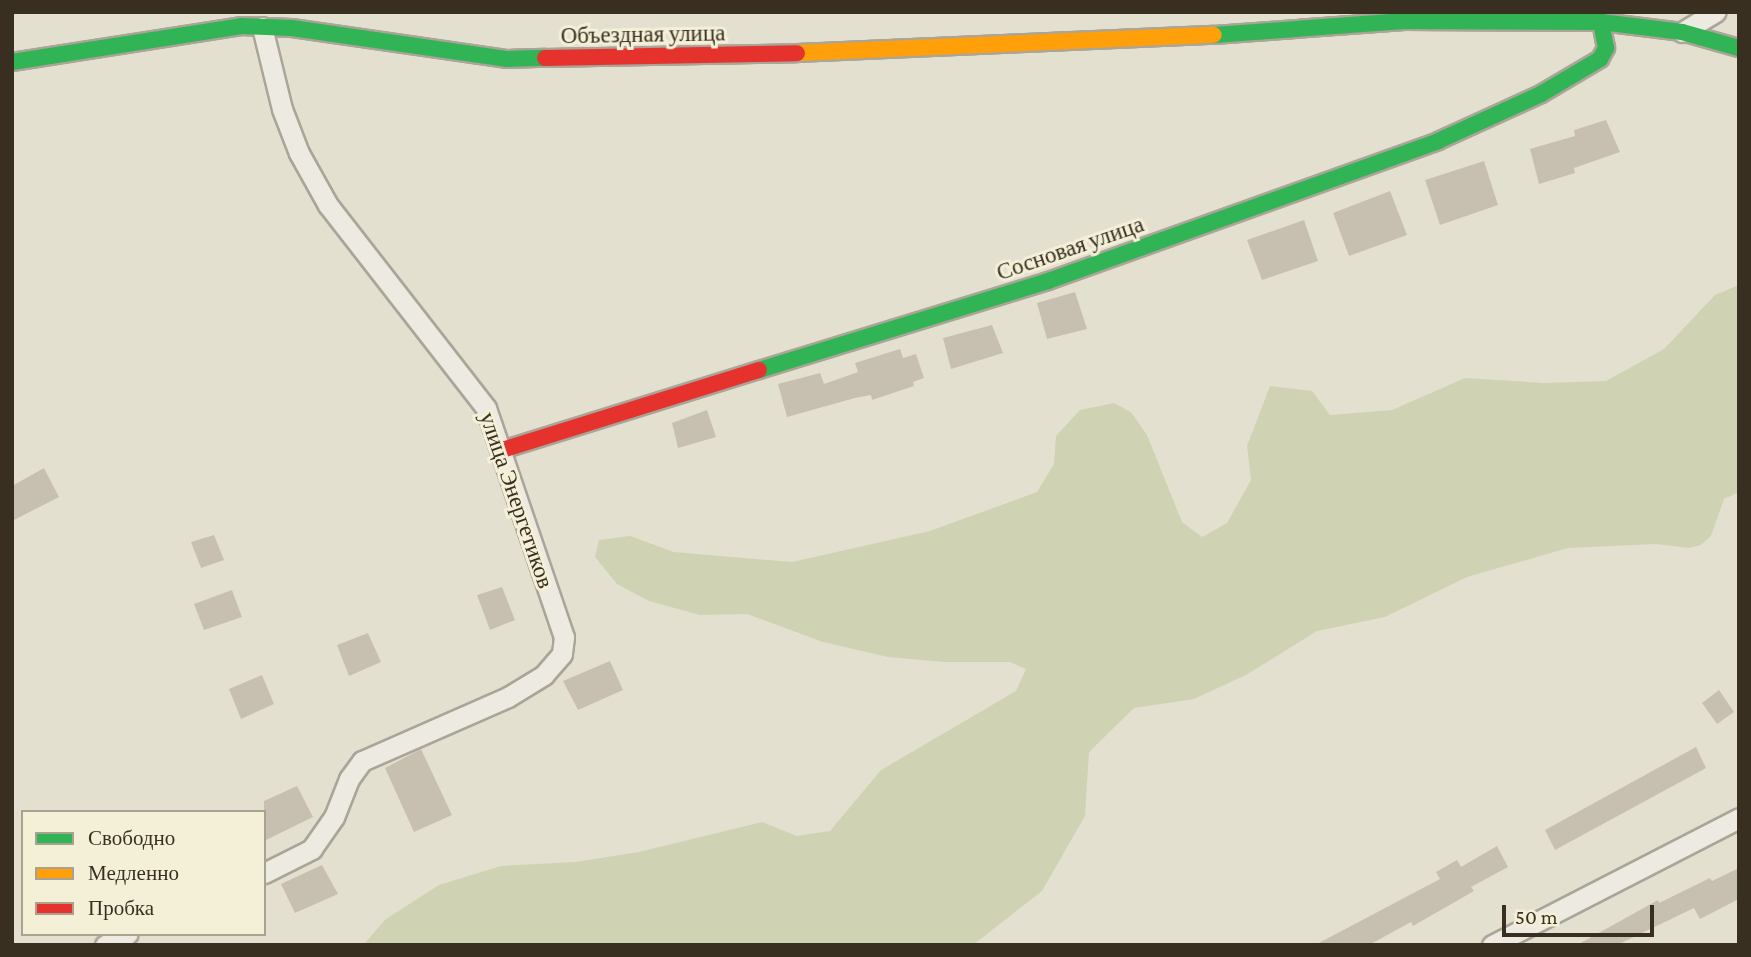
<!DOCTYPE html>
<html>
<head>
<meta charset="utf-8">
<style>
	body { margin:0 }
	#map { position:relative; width:1751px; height:957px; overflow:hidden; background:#e4e0d0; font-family:"Crimson Pro",serif }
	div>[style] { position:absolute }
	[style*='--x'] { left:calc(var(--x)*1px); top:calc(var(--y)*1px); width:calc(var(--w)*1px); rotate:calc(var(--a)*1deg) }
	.green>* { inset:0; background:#cfd3b3 }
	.building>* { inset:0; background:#c7c0b1 }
	.roads { filter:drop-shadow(2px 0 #aaa598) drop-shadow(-2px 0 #aaa598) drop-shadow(0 2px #aaa598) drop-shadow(0 -2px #aaa598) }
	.street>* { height:19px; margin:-9.5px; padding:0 9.5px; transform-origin:9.5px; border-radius:9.5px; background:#eceae1 }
	.fast>* { height:16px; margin:-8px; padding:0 8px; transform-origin:8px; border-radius:8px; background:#30b455 }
	.slow>* { height:16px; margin:-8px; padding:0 8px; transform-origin:8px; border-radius:8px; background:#ff9f0a }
	.jam>* { height:16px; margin:-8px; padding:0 8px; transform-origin:8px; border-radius:8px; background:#e5322d }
	span { translate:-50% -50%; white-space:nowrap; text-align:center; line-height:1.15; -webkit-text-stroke:6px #f4efd7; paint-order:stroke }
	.street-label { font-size:23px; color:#382f21 }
	.frame { position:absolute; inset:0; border:14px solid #382f21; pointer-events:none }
	.legend { position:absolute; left:21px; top:810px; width:245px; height:126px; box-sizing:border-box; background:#f4efd7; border:2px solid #a9a28e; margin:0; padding:9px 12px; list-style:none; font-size:21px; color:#382f21 }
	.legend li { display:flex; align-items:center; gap:14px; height:35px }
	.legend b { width:35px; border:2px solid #a9a28e }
	.scale { position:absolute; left:1502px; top:905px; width:152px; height:32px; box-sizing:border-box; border:4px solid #382f21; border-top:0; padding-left:9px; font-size:21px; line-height:24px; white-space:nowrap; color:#382f21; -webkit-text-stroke:5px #f4efd7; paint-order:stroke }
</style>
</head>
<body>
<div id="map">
	<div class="green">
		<i style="clip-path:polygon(1739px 285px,1739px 492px,1724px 499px,1711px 536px,1701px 545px,1689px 548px,1656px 544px,1568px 548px,1467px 577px,1385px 617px,1317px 631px,1246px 675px,1194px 699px,1134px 708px,1089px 752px,1085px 816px,1042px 891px,973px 945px,363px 945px,386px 919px,439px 885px,501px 866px,575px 862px,639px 852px,762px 822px,797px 836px,830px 831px,881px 770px,1016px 691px,1026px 669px,1010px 662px,943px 662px,888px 657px,823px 642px,747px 614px,700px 615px,649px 601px,617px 584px,595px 557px,599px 540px,630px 536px,674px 552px,792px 562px,930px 531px,1037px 492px,1054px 464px,1056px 436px,1080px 410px,1114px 403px,1131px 412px,1147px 435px,1182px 522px,1202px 537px,1227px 523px,1251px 480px,1247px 446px,1270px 386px,1312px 391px,1330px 415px,1392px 410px,1465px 378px,1544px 383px,1606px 381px,1664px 349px,1715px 295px)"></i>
	</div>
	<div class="building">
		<i style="clip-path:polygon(1606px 120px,1620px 152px,1574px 168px,1575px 173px,1539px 184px,1530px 149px,1575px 136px,1574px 130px)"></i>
		<i style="clip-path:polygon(1484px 161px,1498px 205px,1440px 225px,1425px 180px)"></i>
		<i style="clip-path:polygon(1390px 191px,1407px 235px,1349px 256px,1333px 213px)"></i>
		<i style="clip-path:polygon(1304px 220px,1318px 261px,1262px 280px,1247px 240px)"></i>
		<i style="clip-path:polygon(1075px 292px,1087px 329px,1047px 339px,1037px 303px)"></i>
		<i style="clip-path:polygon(992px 325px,1003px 353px,951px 369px,943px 338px)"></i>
		<i style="clip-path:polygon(900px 349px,903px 358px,916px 354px,924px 378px,913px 382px,914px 386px,872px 400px,871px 395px,855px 398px,787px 417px,778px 384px,820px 373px,824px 384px,858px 372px,855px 363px)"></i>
		<i style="clip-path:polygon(707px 410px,716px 437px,678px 448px,672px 423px)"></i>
		<i style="clip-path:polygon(44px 468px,59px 497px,12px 521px,12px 486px)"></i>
		<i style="clip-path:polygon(214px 535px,224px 560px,201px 568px,191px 542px)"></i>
		<i style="clip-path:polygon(502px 587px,515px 620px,490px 630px,477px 595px)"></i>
		<i style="clip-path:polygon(232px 590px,242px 617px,204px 630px,194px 604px)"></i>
		<i style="clip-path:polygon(368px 633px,381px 662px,349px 676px,337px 645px)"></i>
		<i style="clip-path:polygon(610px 661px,623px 690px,578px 710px,563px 681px)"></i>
		<i style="clip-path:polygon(262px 675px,274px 704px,241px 719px,229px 689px)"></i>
		<i style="clip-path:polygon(1719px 690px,1734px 712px,1717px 724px,1702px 703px)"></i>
		<i style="clip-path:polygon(1696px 747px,1706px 768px,1555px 850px,1545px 830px)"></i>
		<i style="clip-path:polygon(421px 749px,452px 815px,414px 832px,385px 768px)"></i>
		<i style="clip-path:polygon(297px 786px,313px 817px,264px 841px,264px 801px)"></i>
		<i style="clip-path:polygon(1497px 846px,1508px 867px,1471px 887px,1474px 891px,1413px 926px,1411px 922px,1369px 945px,1315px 945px,1440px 879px,1436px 872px,1457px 860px,1461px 867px)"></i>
		<i style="clip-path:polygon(322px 865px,338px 894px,295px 913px,281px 884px)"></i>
		<i style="clip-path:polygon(1739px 868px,1739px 899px,1700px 919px,1694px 908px,1617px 945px,1577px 945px,1658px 900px,1659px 903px,1710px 878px,1712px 881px)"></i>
	</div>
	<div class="roads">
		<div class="street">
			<i style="--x:262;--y:27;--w:84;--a:76.3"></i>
			<i style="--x:282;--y:109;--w:47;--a:68.9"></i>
			<i style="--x:299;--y:153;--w:60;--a:60.9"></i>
			<i style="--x:328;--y:205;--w:257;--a:52.1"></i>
			<i style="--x:486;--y:408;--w:242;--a:71.2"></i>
			<i style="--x:564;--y:637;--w:17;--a:97"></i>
			<i style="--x:562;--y:654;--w:28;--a:131"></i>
			<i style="--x:544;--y:675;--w:42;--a:148.6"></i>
			<i style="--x:508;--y:697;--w:159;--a:156.3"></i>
			<i style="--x:362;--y:761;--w:22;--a:126"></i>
			<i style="--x:349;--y:779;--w:41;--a:111.5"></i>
			<i style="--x:334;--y:817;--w:39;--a:125"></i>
			<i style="--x:312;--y:849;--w:54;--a:153.4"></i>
			<i style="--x:1682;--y:32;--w:39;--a:-31"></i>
			<i style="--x:105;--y:945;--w:25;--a:-26"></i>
			<i style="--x:1492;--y:945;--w:278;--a:-27.2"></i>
		</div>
		<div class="fast">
			<i style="--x:1214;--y:35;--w:191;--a:-4.2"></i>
			<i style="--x:1404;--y:21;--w:197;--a:0.3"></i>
			<i style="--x:1601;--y:22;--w:82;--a:7"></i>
			<i style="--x:1682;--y:32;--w:59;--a:15.7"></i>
			<i style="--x:12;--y:62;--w:232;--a:-8.9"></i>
			<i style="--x:241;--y:26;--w:51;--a:2.2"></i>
			<i style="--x:292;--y:28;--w:218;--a:8.2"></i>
			<i style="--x:508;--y:59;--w:37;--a:-2"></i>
			<i style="--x:759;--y:370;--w:302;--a:-17.1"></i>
			<i style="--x:1048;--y:281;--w:414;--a:-19.7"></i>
			<i style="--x:1438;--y:141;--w:113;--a:-24.5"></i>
			<i style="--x:1541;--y:94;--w:69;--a:-30.7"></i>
			<i style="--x:1600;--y:59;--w:13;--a:-61"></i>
			<i style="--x:1606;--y:48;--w:26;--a:-101"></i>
		</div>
		<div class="slow">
			<i style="--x:797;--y:53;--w:417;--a:-2.5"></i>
		</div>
		<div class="jam">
			<i style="--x:545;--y:58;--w:252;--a:-1.1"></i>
			<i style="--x:502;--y:450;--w:269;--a:-17.3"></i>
		</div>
	</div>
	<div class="street-label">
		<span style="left:643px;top:34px;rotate:-1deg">Объездная улица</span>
		<span style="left:1070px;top:248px;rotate:-19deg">Сосновая улица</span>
		<span style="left:517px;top:500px;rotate:71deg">улица Энергетиков</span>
	</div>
	<div class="frame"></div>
	<ul class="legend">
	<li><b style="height:9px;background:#30b455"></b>Свободно</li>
	<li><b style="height:9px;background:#ff9f0a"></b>Медленно</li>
	<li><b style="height:9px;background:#e5322d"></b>Пробка</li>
	</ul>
	<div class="scale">50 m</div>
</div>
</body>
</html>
